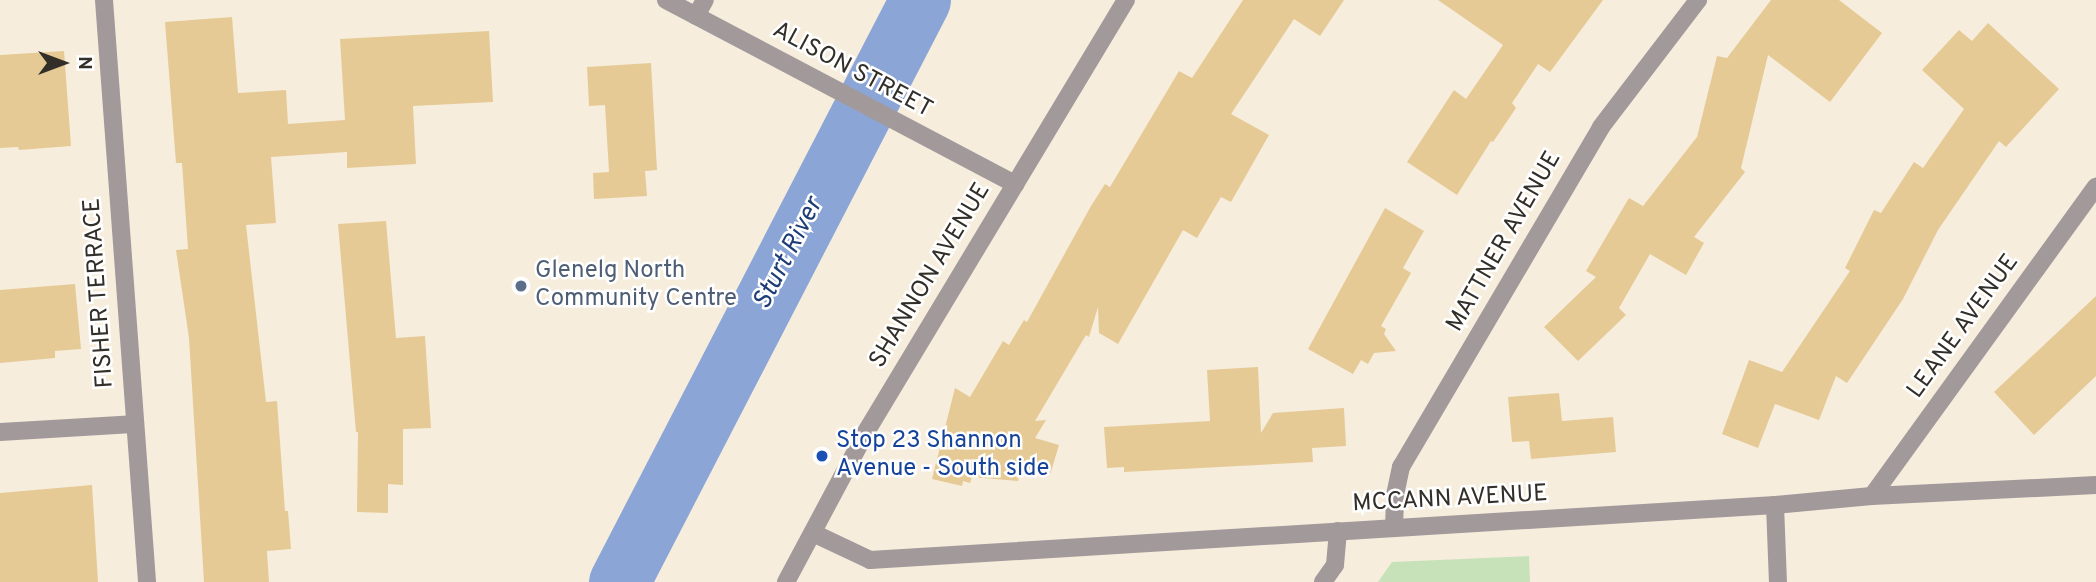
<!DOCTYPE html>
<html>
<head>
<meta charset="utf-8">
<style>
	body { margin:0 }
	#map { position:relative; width:2096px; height:582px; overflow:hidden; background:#f6eddd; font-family:Overpass,sans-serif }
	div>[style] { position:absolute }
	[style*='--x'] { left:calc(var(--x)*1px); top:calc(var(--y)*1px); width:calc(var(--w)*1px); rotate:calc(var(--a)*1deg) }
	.green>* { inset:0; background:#c7e1b9 }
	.river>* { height:61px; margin:-30.5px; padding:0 30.5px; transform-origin:30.5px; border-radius:30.5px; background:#8ba6d6 }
	.building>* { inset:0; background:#e6ca95 }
	.minor>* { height:18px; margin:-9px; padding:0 9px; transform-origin:9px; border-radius:9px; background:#a2999a }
	.dots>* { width:19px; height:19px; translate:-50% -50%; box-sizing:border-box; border:4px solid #fff; border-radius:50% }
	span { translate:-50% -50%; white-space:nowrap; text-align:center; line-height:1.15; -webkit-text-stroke:5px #fff; paint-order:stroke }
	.street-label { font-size:24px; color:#322f29 }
	.service-label { font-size:24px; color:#4e5e75 }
	.left { translate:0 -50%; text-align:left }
	.transit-label { font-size:24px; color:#164399 }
	.water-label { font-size:26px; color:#1d3d77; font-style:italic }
	.north { position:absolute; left:28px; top:28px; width:70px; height:70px; -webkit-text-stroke:5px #fff; paint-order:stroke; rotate:90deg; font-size:19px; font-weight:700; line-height:28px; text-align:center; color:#322f29 }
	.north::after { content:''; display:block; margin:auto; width:24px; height:32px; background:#322f29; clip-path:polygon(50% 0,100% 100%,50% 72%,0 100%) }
</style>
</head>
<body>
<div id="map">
	<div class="green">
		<i style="clip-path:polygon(1529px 556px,1530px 582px,1378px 582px,1392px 562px)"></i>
	</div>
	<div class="river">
		<i style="--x:619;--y:582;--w:655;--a:-62.65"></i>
	</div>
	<div class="building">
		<i style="clip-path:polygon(1243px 0,1344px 0,1320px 36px,1294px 19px,1231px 114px,1269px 135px,1231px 202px,1221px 197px,1197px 238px,1183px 230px,1118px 344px,1099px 333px,1098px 307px,1089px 337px,1086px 335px,1035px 421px,1046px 420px,1035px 438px,1059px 445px,1050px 475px,1021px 467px,1018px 481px,972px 477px,970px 483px,963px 481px,962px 486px,932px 479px,955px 388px,970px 397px,1003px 341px,1009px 345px,1024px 320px,1027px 322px,1091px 206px,1105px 184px,1110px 187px,1179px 71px,1192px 78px)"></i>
		<i style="clip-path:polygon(1438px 0,1603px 0,1550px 72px,1538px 64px,1512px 103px,1516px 108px,1493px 142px,1491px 141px,1457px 195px,1407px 162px,1454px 90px,1466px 99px,1503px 45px)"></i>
		<i style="clip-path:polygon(1771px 0,1839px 0,1882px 33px,1830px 102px,1768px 55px,1741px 168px,1745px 172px,1694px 237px,1704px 243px,1686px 275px,1650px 254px,1619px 308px,1626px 315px,1578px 361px,1544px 327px,1596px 277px,1586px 271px,1629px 198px,1643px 206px,1697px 137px,1717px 56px,1727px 58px)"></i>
		<i style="clip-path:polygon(232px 17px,238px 93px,286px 90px,288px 124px,345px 120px,340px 39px,489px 31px,493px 102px,413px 106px,416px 164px,347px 168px,347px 152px,271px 157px,276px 223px,246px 225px,266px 402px,277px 401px,285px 511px,288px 511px,291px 549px,267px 551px,269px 582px,204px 582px,189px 338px,176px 250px,188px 249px,182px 163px,176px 163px,165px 22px)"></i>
		<i style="clip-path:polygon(1988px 23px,2059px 89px,2006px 147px,1999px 141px,1938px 230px,1903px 299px,1847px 383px,1836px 376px,1819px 420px,1775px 404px,1758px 448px,1722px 434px,1749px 360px,1782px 372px,1850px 271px,1845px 268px,1874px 210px,1881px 213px,1914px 162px,1923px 168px,1964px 109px,1922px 70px,1959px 30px,1972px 41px)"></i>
		<i style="clip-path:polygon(64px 51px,71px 146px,19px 150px,18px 147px,0 148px,0 55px)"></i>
		<i style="clip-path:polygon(651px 63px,657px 170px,645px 171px,647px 196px,594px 199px,593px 173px,609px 172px,605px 105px,589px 106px,587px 67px)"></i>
		<i style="clip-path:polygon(1385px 208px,1424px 231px,1403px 268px,1411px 273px,1381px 326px,1386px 329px,1384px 334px,1396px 351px,1374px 353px,1368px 364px,1361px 360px,1353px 374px,1308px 349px)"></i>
		<i style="clip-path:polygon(386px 221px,396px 338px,425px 336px,431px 428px,403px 429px,403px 485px,388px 484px,388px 513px,357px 512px,358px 432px,356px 432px,338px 224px)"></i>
		<i style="clip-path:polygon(75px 284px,81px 349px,55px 351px,55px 358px,0 363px,0 290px)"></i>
		<i style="clip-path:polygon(2096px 296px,2096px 376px,2034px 435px,1994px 392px)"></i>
		<i style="clip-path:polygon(1258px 367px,1261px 433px,1273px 413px,1344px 408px,1346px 446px,1312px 448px,1313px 462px,1124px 472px,1124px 467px,1107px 468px,1104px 427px,1210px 421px,1207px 370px)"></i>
		<i style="clip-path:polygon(1559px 393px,1562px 421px,1613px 417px,1616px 452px,1531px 459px,1529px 441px,1512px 442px,1508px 397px)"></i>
		<i style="clip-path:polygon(92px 485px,98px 582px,0 582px,0 493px)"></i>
	</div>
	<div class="minor">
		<i style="--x:104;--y:0;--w:584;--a:85.77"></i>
		<i style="--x:666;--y:0;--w:395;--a:27.8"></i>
		<i style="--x:696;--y:16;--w:18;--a:-61"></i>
		<i style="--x:0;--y:432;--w:133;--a:-3.4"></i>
		<i style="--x:1872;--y:496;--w:382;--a:-54.1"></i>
		<i style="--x:1775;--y:505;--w:77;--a:87.8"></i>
		<i style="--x:1394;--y:528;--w:33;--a:-88"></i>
		<i style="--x:1395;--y:495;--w:29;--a:-78"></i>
		<i style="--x:1401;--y:467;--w:394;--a:-59.5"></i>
		<i style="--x:1601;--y:127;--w:160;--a:-52.6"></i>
		<i style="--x:813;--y:533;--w:63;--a:25.3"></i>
		<i style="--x:870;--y:560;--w:907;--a:-3.48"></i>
		<i style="--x:1775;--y:505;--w:97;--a:-5.3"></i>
		<i style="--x:1872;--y:496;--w:224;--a:-2.8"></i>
		<i style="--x:786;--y:582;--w:170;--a:-61.9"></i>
		<i style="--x:866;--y:432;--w:504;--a:-58.96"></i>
		<i style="--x:1323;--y:582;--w:21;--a:-55"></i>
		<i style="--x:1335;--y:565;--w:34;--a:-85"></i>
	</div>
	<div class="dots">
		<i style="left:521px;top:286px;background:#5c6f8a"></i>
		<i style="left:822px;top:456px;background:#1a4fb4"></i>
	</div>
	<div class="street-label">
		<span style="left:852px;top:71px;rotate:28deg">ALISON STREET</span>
		<span style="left:1505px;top:242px;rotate:-60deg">MATTNER AVENUE</span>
		<span style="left:931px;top:276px;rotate:-59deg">SHANNON AVENUE</span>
		<span style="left:100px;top:293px;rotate:-94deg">FISHER TERRACE</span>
		<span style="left:1964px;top:327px;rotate:-54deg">LEANE AVENUE</span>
		<span style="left:1450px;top:500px;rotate:-3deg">MCCANN AVENUE</span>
	</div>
	<div class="service-label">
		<span class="left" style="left:535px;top:286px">Glenelg North<br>Community Centre</span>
	</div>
	<div class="transit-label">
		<span class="left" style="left:836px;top:456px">Stop 23 Shannon<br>Avenue - South side</span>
	</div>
	<div class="water-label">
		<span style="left:789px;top:254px;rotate:-63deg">Sturt River</span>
	</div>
	<div class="north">N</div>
</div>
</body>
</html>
